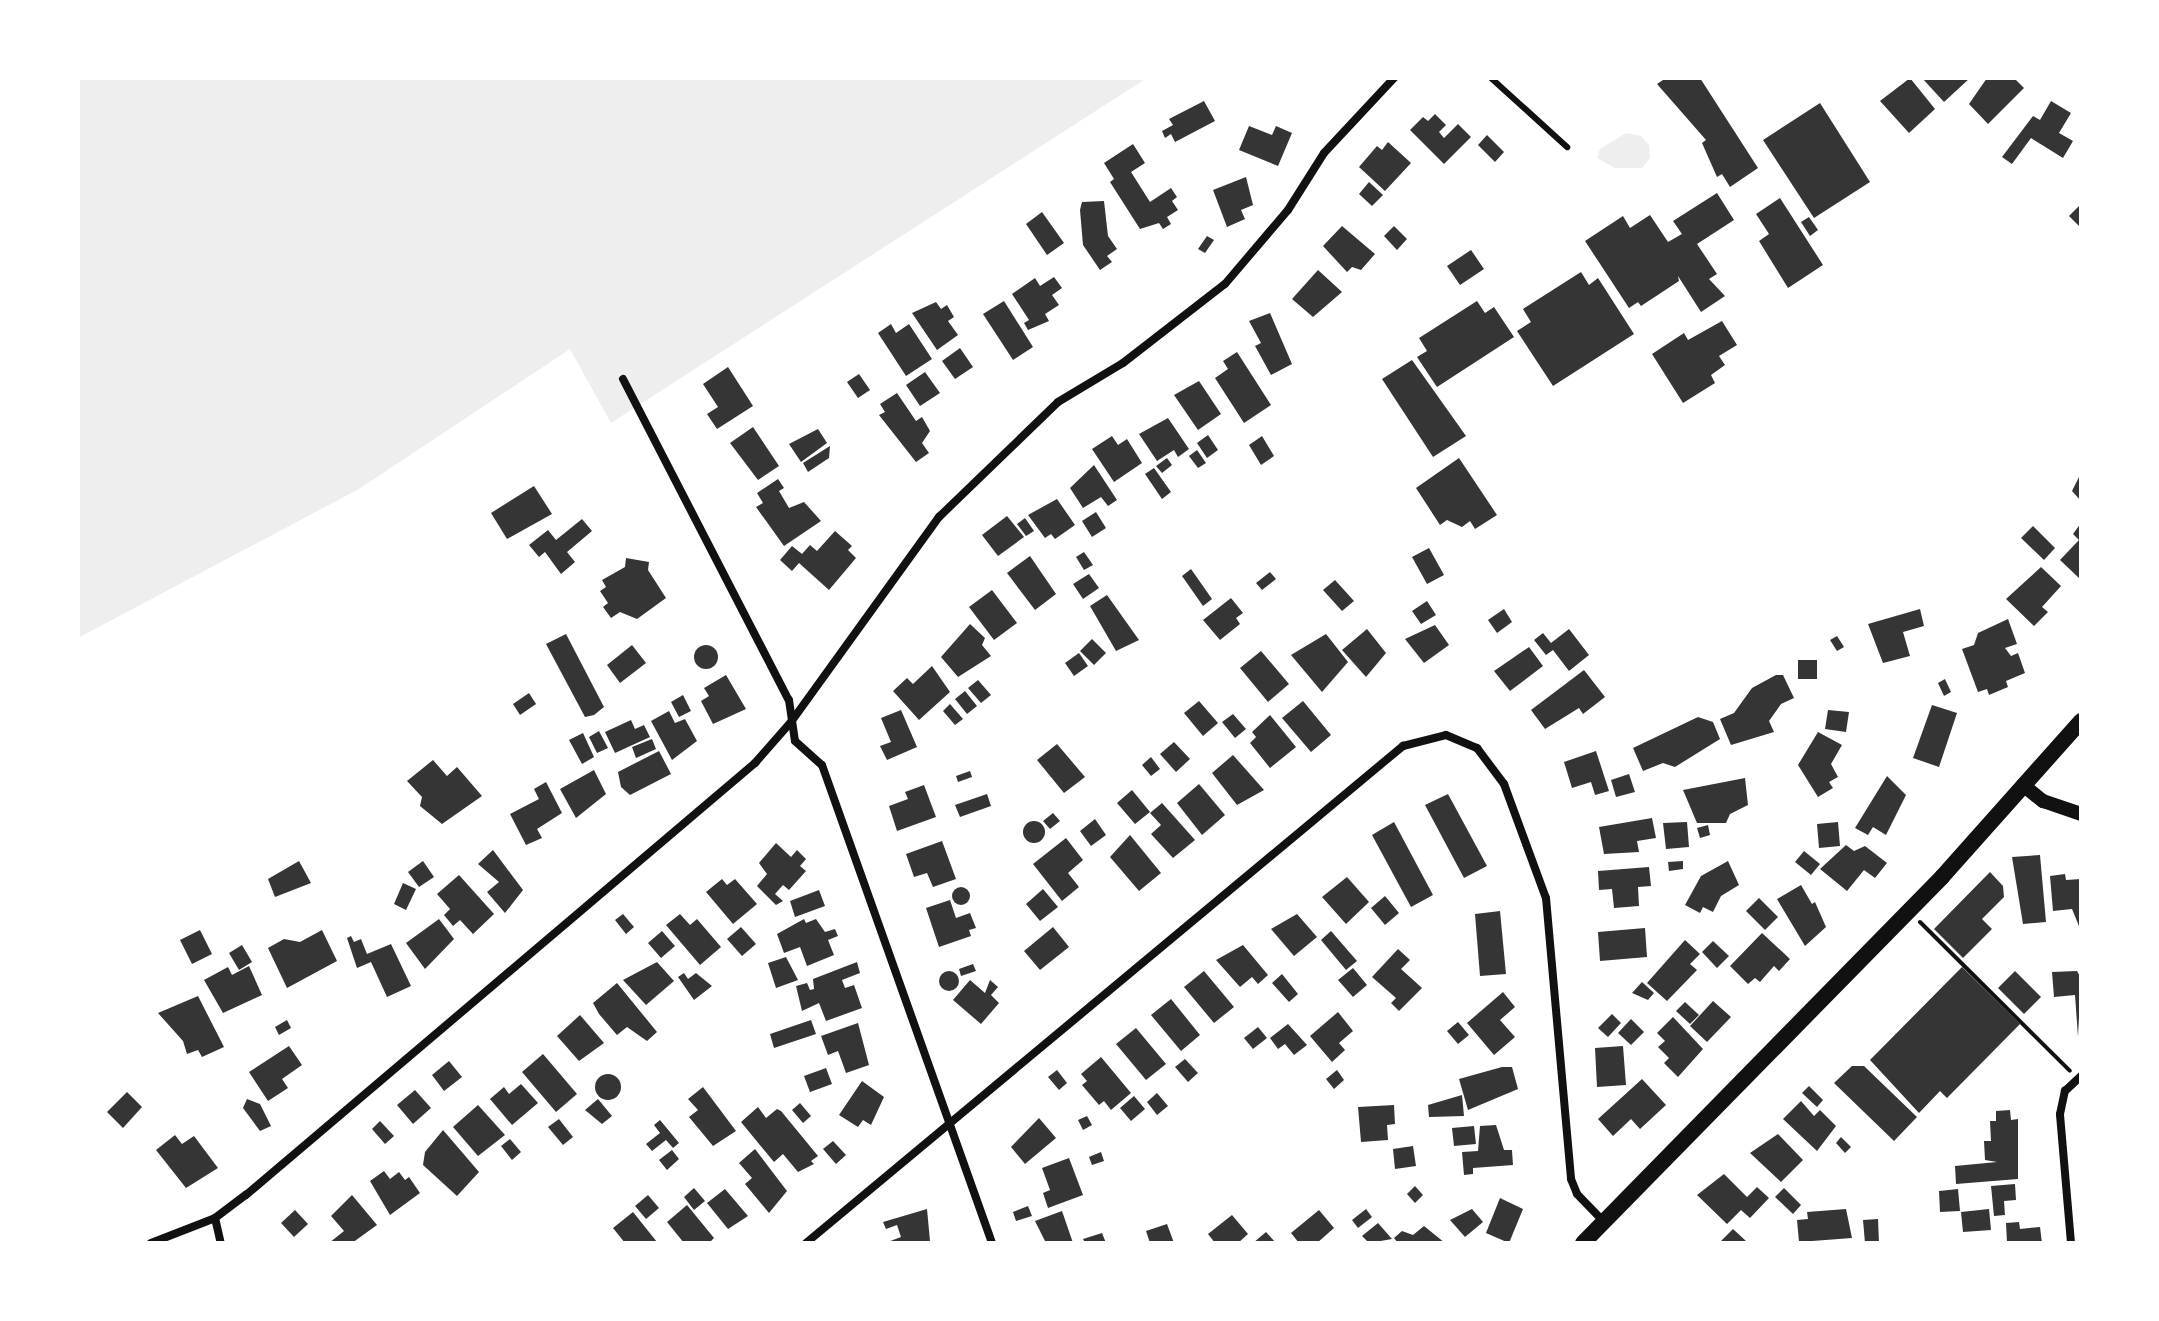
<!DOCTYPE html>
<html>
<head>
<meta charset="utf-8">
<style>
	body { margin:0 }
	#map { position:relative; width:2159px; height:1321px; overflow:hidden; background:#fff; font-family:"Fira Sans Condensed",sans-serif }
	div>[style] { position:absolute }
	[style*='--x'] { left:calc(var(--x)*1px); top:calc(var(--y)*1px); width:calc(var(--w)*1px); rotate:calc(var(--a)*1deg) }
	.green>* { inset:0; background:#eee }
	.building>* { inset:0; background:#353535 }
	.round { border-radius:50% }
	.path>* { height:4px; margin:-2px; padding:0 2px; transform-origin:2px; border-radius:2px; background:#111 }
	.service>* { height:6px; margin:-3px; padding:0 3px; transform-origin:3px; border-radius:3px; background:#111 }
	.minor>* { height:8px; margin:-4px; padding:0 4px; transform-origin:4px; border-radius:4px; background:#111 }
	.tertiary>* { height:14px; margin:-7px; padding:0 7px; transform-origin:7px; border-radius:7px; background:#111 }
	.secondary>* { height:16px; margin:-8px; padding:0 8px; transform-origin:8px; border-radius:8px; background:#111 }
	span { translate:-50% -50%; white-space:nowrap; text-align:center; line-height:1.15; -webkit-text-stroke:7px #fff; paint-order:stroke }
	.frame { position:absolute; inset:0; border:80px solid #fff; pointer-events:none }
</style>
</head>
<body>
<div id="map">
	<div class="green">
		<i style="clip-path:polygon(78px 78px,1147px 78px,611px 423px,570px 349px,359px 489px,78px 638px)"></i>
		<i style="clip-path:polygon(1626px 133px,1641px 136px,1649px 145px,1650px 158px,1642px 168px,1615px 168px,1597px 158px,1600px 149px)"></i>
	</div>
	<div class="building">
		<i style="clip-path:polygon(1666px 78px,1700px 78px,1758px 168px,1730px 187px,1722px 174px,1717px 177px,1702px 143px,1706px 140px,1657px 84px)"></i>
		<i style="clip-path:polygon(1910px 78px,1935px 109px,1909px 133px,1880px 101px)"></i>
		<i style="clip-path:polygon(1922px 78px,1970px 78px,1944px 102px)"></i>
		<i style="clip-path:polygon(1987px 78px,2014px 78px,2024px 88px,1988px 124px,1969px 104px)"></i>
		<i style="clip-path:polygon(1204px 101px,1215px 121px,1175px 142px,1171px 134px,1165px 138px,1162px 131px,1173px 125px,1169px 119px)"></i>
		<i style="clip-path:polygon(2051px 101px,2071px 113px,2059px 133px,2073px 141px,2063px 158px,2031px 138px,2012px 164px,2002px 157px,2033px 116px,2040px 120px)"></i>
		<i style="clip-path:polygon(1820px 103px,1870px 182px,1814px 218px,1763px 140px)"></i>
		<i style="clip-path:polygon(1435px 114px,1446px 125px,1439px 132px,1444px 138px,1458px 124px,1471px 137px,1444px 164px,1410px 130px,1423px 117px,1428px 121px)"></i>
		<i style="clip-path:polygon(1249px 126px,1272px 135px,1276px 126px,1292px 133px,1278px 166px,1239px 150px)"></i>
		<i style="clip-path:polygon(1487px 135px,1504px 152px,1495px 162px,1478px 145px)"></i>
		<i style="clip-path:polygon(1388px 142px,1411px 163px,1385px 191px,1359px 167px,1377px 146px,1382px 150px)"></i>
		<i style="clip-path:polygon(1133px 144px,1145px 163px,1131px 172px,1150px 202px,1171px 188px,1177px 197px,1172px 201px,1178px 210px,1167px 217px,1171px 224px,1163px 229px,1159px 223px,1140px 229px,1110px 182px,1114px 179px,1104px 163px)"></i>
		<i style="clip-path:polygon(1246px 177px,1253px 205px,1241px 210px,1245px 219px,1227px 227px,1213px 190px)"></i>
		<i style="clip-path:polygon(1369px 182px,1383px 195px,1372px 206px,1359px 194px)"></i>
		<i style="clip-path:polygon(1717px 193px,1734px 220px,1697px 244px,1717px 274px,1709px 279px,1725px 296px,1701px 312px,1678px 276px,1679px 281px,1641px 306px,1638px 302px,1629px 308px,1585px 241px,1623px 216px,1630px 228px,1650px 215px,1668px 242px,1682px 234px,1673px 221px)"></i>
		<i style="clip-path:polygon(1780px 198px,1823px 265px,1788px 288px,1759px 241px,1769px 234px,1756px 214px)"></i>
		<i style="clip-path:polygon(1104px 201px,1108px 236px,1117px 249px,1107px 256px,1112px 262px,1100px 270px,1083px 245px,1080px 210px,1082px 202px)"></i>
		<i style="clip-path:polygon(2081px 204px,2081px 228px,2069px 216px)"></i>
		<i style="clip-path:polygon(1042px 212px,1064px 243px,1047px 255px,1026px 224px)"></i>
		<i style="clip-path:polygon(1809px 217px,1818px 230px,1810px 236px,1801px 222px)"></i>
		<i style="clip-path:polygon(1342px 226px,1375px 254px,1361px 270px,1352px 267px,1347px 272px,1323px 246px)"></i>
		<i style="clip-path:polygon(1394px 226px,1407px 239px,1397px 250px,1384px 236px)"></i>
		<i style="clip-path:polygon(1207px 236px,1214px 240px,1205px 253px,1198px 249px)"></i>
		<i style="clip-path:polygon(1471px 250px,1484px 269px,1460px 285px,1447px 266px)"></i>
		<i style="clip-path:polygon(1318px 270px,1342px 292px,1313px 317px,1292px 299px)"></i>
		<i style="clip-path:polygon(1581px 272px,1589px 285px,1598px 278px,1634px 334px,1553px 386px,1517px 331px,1531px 322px,1523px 309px)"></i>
		<i style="clip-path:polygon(1054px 277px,1062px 288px,1052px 295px,1059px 305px,1045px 314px,1049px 321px,1028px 330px,1024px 323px,1029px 320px,1012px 294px,1035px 278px,1040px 286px)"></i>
		<i style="clip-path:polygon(1004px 301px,1033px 347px,1013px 360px,983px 314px)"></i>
		<i style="clip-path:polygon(1477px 301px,1485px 313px,1494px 307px,1514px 337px,1437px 387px,1417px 357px,1427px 351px,1419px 338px)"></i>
		<i style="clip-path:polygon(936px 302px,941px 309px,947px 305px,954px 317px,948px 321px,958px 335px,937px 350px,912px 313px)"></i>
		<i style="clip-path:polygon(1270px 313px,1292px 364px,1271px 375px,1255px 346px,1261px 343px,1249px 321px)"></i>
		<i style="clip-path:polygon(1722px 321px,1737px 345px,1719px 356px,1725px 365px,1711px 375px,1715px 383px,1683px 403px,1652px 354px,1684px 333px,1688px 340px)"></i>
		<i style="clip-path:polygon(891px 324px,896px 333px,909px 324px,932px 359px,906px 376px,878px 333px)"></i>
		<i style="clip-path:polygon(960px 348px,973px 367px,955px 379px,942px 361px)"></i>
		<i style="clip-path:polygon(1237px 352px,1271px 405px,1244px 423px,1215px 378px,1228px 369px,1223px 361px)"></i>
		<i style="clip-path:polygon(1412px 360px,1466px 436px,1433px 457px,1382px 379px)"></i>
		<i style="clip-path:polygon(728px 367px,753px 406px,717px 429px,707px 414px,718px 407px,703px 384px)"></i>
		<i style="clip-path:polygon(925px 372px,940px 393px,920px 406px,906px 385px)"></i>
		<i style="clip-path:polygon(859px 374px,870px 390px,858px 398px,847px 382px)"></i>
		<i style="clip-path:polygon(1199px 381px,1221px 414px,1198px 430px,1174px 395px)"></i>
		<i style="clip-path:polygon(897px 393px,916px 421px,922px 417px,930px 431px,922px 443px,929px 453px,916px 462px,879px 415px,885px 412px,880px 404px)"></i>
		<i style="clip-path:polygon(1168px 418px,1189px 449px,1178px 457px,1174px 450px,1157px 461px,1139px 434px)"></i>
		<i style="clip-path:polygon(753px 427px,779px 466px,758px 480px,730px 443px)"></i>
		<i style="clip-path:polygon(818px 429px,827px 443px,801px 462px,789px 444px)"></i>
		<i style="clip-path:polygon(1208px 435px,1218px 450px,1207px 458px,1197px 443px)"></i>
		<i style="clip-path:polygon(1112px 436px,1118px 445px,1127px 439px,1142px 463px,1114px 482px,1092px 449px)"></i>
		<i style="clip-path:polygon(1262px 436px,1274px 456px,1261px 465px,1249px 445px)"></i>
		<i style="clip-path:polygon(830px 446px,829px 458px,808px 472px,803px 463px)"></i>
		<i style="clip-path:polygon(1197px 450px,1206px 463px,1198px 468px,1189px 456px)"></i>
		<i style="clip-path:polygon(1167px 458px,1172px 465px,1162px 473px,1156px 466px)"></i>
		<i style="clip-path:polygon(1459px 458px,1497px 515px,1475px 529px,1470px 521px,1462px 527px,1447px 520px,1440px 525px,1416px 488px)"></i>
		<i style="clip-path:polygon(1094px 465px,1117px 500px,1108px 506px,1101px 497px,1083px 508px,1070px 488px)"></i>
		<i style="clip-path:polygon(1154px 468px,1171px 492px,1162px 499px,1145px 474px)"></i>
		<i style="clip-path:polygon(2081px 473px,2081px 501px,2072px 491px)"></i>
		<i style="clip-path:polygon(778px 479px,784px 488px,779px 491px,789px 508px,804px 502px,821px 521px,784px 546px,756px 507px,763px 503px,757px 493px)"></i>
		<i style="clip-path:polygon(534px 486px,552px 514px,507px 539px,491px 513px)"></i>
		<i style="clip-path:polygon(1057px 499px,1075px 525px,1055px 539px,1051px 534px,1045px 538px,1028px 515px)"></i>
		<i style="clip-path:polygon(1096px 512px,1106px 528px,1092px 537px,1082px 521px)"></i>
		<i style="clip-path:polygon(1007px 516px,1024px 537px,998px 556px,982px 535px)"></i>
		<i style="clip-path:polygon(1025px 518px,1034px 531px,1026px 536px,1017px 524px)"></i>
		<i style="clip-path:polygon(582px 519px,592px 531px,567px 552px,575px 562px,561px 574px,545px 552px,539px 557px,529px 545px,548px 530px,556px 540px)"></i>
		<i style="clip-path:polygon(2081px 523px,2081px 576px,2079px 578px,2060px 560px,2079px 540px,2073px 534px)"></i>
		<i style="clip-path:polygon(2033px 526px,2055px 548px,2044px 560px,2021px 538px)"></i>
		<i style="clip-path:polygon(835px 531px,852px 546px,848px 550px,856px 558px,829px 590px,799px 563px,792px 571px,780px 560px,792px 546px,802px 554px,810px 545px,817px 551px)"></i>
		<i style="clip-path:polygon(1429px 548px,1444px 575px,1427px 584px,1412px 557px)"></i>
		<i style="clip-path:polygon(1084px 552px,1093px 565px,1084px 570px,1076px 557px)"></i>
		<i style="clip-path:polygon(1030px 556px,1056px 594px,1035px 610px,1007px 573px)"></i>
		<i style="clip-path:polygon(626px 558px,649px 562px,648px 570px,666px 598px,637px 619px,620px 612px,611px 618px,603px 607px,608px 603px,600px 591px,606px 587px,602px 580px,625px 567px)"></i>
		<i style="clip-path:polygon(2041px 567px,2061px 586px,2042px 607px,2048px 612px,2034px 626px,2006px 599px)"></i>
		<i style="clip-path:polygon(1191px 569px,1212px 599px,1203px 606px,1182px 576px)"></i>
		<i style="clip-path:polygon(1270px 572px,1276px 579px,1262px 590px,1256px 583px)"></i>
		<i style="clip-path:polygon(1089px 574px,1099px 588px,1083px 599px,1073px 584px)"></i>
		<i style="clip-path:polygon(1335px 580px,1354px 601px,1342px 611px,1323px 590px)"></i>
		<i style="clip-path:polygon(992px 590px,1017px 623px,994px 640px,969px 607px)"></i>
		<i style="clip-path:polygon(1107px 595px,1139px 640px,1116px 651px,1090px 606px)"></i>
		<i style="clip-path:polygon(1231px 598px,1243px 613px,1236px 618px,1240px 624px,1220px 640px,1203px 620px)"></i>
		<i style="clip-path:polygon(1427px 601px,1436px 615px,1421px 624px,1412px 611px)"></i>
		<i style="clip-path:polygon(1504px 609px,1512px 622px,1497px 633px,1488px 620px)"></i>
		<i style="clip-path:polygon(1920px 609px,1924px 626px,1903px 632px,1910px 656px,1883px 663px,1868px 624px)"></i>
		<i style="clip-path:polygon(2008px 619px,2017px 644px,2005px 648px,2011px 656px,2018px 653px,2025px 673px,2006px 681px,2008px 687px,1989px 695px,1987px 689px,1978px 692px,1962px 649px,1974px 645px,1978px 633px)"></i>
		<i style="clip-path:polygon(970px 624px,985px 638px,982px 645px,991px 656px,958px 677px,941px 657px)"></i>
		<i style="clip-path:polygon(1435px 625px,1449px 645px,1424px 663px,1405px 639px)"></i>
		<i style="clip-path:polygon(1367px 629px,1386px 653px,1366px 677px,1342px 650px)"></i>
		<i style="clip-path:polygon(1569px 629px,1589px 655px,1569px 671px,1553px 650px,1546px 655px,1534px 640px,1543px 633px,1551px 643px)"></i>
		<i style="clip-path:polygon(566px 634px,604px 707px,594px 715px,585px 717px,546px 644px)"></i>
		<i style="clip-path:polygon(1326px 634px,1348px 662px,1322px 692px,1291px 655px)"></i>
		<i style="clip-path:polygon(1837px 636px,1844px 647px,1837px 651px,1830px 640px)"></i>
		<i style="clip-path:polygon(1092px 639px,1106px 653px,1094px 665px,1080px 651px)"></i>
		<i class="round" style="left:694px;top:645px;width:24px;height:24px"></i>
		<i style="clip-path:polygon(632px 645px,646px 663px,620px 683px,607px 665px)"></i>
		<i style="clip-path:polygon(1529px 647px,1543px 666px,1510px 691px,1494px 671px)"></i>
		<i style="clip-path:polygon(1261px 651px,1289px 684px,1268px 702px,1240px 668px)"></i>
		<i style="clip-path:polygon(1079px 653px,1088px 666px,1074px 676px,1065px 663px)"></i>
		<i style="clip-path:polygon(1798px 660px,1817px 660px,1817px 679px,1798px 679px)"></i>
		<i style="clip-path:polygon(932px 666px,950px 692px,919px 720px,893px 691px,907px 678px,913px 684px)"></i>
		<i style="clip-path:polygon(1584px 670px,1605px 697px,1583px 714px,1579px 708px,1545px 729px,1531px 710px)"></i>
		<i style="clip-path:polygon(726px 675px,746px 709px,713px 724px,701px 701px,709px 696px,704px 688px)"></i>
		<i style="clip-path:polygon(1776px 675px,1783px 675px,1794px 698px,1781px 704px,1769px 721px,1774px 732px,1731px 745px,1720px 719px,1734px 713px,1752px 688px)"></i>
		<i style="clip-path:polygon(1945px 679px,1951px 692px,1944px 696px,1938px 683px)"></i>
		<i style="clip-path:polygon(978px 680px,991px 695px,981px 703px,968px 688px)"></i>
		<i style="clip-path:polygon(965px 691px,977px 706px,967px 714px,955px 699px)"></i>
		<i style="clip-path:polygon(529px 693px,536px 704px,520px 715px,513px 704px)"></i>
		<i style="clip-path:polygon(683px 695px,691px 711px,679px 717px,671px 702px)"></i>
		<i style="clip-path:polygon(1199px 701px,1218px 723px,1203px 736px,1184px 713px)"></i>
		<i style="clip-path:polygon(1303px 701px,1331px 735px,1311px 752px,1282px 718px)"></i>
		<i style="clip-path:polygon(950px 704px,963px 719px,955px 725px,943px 711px)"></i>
		<i style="clip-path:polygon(1932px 705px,1957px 713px,1939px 767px,1913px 758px)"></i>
		<i style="clip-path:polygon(901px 710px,917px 747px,887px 760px,880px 746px,891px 742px,881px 718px)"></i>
		<i style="clip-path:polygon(1828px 710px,1849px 712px,1846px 732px,1825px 729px)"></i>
		<i style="clip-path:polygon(669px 711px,675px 723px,685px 719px,697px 741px,672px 760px,651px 721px)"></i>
		<i style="clip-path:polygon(1233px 714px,1246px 729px,1235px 738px,1222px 722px)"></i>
		<i style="clip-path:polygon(1270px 715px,1296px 747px,1270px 768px,1250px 743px,1256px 737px,1252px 732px)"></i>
		<i style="clip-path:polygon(1698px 717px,1713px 722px,1720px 739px,1675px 767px,1663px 763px,1643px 771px,1633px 748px)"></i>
		<i style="clip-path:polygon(631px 720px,635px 729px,644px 725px,650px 737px,615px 753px,605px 732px)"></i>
		<i style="clip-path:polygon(599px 731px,608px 748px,597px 753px,589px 737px)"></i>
		<i style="clip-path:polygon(1818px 732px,1842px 745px,1831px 764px,1838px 777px,1829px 782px,1833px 788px,1818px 797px,1798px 765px)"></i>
		<i style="clip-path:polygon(583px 733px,594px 757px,582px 764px,569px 740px)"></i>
		<i style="clip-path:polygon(652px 739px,656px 749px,636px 758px,632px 747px)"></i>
		<i style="clip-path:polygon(1174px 742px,1190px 759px,1176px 772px,1160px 754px)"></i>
		<i style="clip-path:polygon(1057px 744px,1085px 777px,1064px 793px,1037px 760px)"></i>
		<i style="clip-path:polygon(659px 751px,671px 774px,630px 795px,621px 787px,618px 772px)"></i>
		<i style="clip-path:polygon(1596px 751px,1609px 791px,1595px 795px,1591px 782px,1572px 788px,1564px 762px)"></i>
		<i style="clip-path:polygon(1233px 755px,1264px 790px,1237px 805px,1212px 773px)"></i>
		<i style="clip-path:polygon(1151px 757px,1160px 769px,1151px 776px,1142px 765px)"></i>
		<i style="clip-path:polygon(433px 760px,447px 776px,457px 767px,482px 796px,442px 824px,420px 806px,422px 797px,407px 781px)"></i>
		<i style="clip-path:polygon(594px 770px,606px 794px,576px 818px,560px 789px)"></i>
		<i style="clip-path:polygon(970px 771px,972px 777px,958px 782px,956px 776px)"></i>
		<i style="clip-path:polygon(1629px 774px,1635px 792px,1616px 797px,1611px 780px)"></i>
		<i style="clip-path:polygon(1887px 776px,1906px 795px,1886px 835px,1873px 827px,1868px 835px,1855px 828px)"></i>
		<i style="clip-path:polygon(1745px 778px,1748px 805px,1730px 814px,1726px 823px,1697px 823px,1683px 790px)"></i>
		<i style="clip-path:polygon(546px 782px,562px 813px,537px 829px,542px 838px,526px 845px,510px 814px,539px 799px,534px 789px)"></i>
		<i style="clip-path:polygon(1199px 784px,1225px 815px,1202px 835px,1177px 803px)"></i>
		<i style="clip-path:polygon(924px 785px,936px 817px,897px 831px,889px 806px,908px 799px,905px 792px)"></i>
		<i style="clip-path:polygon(1132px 790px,1150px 812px,1135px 824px,1117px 803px)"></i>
		<i style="clip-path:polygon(987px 794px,991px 806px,960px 817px,955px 805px)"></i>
		<i style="clip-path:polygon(1448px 794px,1487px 866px,1464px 878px,1425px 805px)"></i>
		<i style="clip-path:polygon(1162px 803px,1195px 840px,1173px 858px,1151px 834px,1161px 825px,1150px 813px)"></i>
		<i style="clip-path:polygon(1053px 813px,1060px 821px,1050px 829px,1043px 821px)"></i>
		<i style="clip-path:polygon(1652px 818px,1656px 838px,1637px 841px,1639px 852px,1604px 854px,1599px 827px)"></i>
		<i style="clip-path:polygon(1095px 819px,1106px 835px,1091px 846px,1080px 831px)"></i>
		<i class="round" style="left:1023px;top:821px;width:22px;height:22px"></i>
		<i style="clip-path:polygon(1394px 822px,1433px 895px,1411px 907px,1372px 835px)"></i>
		<i style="clip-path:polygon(1687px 822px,1689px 847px,1666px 849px,1663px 823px)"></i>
		<i style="clip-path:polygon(1838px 822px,1840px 846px,1819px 848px,1817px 824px)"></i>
		<i style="clip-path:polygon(1708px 825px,1710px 835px,1700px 838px,1697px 828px)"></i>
		<i style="clip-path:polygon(1130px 835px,1161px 873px,1139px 891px,1110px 857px)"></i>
		<i style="clip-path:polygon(1066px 838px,1083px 860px,1068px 873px,1079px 887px,1062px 901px,1033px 864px)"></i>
		<i style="clip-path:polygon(942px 841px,956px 879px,933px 887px,927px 873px,914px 877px,906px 854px)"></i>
		<i style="clip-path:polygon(776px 843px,791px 857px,797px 850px,806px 859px,800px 866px,806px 871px,789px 890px,783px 885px,775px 894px,783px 901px,776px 905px,757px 886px,767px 874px,759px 863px)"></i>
		<i style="clip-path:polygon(1846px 845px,1854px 851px,1865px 846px,1887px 863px,1875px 878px,1864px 870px,1847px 891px,1820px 869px)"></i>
		<i style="clip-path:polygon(493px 850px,523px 890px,505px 913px,487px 892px,499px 882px,478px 864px)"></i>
		<i style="clip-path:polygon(1804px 851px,1820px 864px,1811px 875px,1795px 862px)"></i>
		<i style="clip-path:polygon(2040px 855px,2046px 922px,2023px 924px,2012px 857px)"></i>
		<i style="clip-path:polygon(299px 861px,311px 883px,275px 897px,268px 879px)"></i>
		<i style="clip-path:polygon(423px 861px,434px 877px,419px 887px,408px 872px)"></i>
		<i style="clip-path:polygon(1683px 861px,1683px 869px,1669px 871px,1668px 862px)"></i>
		<i style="clip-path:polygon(1728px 861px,1739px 885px,1721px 896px,1713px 912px,1703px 907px,1700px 913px,1685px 905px,1701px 876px)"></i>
		<i style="clip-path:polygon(1649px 867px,1651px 886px,1638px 887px,1639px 906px,1614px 908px,1612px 889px,1599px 890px,1598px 871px)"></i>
		<i style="clip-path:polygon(1990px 872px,2003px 886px,2004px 897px,1982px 919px,1992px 929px,1963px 958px,1934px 929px)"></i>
		<i style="clip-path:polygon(2065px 874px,2066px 880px,2081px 879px,2081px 931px,2072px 909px,2053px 911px,2050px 876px)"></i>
		<i style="clip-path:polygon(459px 875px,494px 914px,473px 934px,460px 920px,453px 926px,444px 915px,450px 909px,437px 894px)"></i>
		<i style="clip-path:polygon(1347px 877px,1369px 902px,1346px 924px,1322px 897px)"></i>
		<i style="clip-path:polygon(722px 879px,727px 885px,735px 879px,757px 904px,733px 924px,706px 892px)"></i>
		<i style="clip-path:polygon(403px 883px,416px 889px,406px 910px,394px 904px)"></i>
		<i style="clip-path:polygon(1801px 885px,1812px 904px,1815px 902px,1826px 927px,1805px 946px,1777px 899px)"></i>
		<i class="round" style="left:952px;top:887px;width:18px;height:18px"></i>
		<i style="clip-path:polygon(1043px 889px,1058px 907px,1040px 921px,1026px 904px)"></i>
		<i style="clip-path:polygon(819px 890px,825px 906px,795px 917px,790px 901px)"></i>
		<i style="clip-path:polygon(1385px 896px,1399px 913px,1385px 925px,1371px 908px)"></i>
		<i style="clip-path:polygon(1759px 898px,1778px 917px,1765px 930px,1746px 911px)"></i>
		<i style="clip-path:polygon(950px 900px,956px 918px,970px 913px,976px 928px,969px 930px,971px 936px,939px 947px,926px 908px)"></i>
		<i style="clip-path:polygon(1500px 911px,1506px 974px,1480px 976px,1475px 914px)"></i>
		<i style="clip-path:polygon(623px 914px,634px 927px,626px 934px,615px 920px)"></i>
		<i style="clip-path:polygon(680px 914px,690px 925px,697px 919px,721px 947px,700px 965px,666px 925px)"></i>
		<i style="clip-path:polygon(1297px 914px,1317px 937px,1294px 956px,1271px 929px)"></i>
		<i style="clip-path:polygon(439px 919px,454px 939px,425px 969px,406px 943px)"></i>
		<i style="clip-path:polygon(804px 919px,806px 923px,816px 919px,825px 932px,835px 929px,838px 936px,828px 940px,834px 955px,807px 966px,800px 947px,784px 953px,777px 934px)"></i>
		<i style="clip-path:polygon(741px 927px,756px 944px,742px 956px,727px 939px)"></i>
		<i style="clip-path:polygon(1053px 927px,1069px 947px,1040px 970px,1024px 951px)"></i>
		<i style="clip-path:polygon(1645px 928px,1647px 957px,1600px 961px,1598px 932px)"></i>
		<i style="clip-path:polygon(200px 930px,212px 954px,192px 964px,180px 940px)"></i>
		<i style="clip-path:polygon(322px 930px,337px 961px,287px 988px,268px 948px,284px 939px,300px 942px)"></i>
		<i style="clip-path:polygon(662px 931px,675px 946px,661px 958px,648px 943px)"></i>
		<i style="clip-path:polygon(1331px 931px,1357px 961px,1346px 970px,1321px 940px)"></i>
		<i style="clip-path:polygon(1762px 933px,1790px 959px,1779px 971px,1774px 966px,1760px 982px,1755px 978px,1748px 984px,1730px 966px)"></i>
		<i style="clip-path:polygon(351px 936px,354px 942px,361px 939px,367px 954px,391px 944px,411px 986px,387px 997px,371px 962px,357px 968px,347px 938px)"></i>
		<i style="clip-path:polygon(1685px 940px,1700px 954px,1690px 964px,1697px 970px,1667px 1001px,1647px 983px)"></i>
		<i style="clip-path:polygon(1713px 941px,1729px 956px,1717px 968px,1702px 952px)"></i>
		<i style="clip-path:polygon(242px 945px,252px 962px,239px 970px,229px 953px)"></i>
		<i style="clip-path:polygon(1243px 945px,1268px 975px,1258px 984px,1252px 977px,1240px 987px,1216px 960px)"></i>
		<i style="clip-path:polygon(1398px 949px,1410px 960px,1401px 969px,1422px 988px,1399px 1011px,1391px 1003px,1396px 998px,1372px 977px)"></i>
		<i style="clip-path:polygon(786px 957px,798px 980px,776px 988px,768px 963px)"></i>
		<i style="clip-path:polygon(657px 962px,674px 981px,646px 1005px,623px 980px)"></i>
		<i style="clip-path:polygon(857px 962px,860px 973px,842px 980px,845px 988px,854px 985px,862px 1008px,826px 1021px,819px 1003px,802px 1011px,796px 986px,807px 983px,810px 990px,814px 989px,813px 979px)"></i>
		<i style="clip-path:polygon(973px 964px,976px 971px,961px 976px,959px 969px)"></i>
		<i style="clip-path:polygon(249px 966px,262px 995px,223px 1013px,204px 980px,228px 967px,232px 975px)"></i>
		<i style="clip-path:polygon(1962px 967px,2020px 1024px,1947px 1098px,1940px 1091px,1919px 1113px,1870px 1060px)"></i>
		<i style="clip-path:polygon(1353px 968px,1367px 985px,1353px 997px,1338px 980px)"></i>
		<i class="round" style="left:939px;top:971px;width:20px;height:20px"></i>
		<i style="clip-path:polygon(1204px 971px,1234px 1007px,1214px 1023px,1184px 987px)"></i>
		<i style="clip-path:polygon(2015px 971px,2041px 997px,2024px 1014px,1998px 988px)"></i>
		<i style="clip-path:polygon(2077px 971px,2081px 978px,2078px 1037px,2075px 995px,2054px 997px,2052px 972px)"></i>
		<i style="clip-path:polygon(684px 973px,688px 979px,696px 973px,712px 986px,694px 1000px,678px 977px)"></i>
		<i style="clip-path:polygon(1282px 974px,1298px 994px,1289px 1002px,1272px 983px)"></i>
		<i style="clip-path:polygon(970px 980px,985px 993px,990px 980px,998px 987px,991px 995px,999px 1003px,981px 1024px,953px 1000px)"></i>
		<i style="clip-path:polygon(1642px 982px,1654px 993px,1648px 1000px,1632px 993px)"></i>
		<i style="clip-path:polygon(617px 983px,657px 1032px,647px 1041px,627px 1027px,617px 1035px,599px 1014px,593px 1003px)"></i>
		<i style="clip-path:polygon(1503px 992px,1515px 1007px,1500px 1020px,1515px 1037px,1494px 1055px,1467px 1023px)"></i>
		<i style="clip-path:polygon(198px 996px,224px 1047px,202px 1057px,198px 1050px,187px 1054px,183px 1041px,158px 1013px)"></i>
		<i style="clip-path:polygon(1171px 999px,1200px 1035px,1181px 1051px,1151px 1015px)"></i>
		<i style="clip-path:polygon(1713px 1001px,1731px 1017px,1707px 1042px,1690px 1026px)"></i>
		<i style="clip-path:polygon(1685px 1002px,1699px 1015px,1690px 1024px,1676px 1011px)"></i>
		<i style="clip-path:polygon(1338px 1012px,1353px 1031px,1339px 1043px,1345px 1050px,1332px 1062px,1310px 1036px)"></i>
		<i style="clip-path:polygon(1612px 1014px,1621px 1023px,1608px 1037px,1598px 1028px)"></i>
		<i style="clip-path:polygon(580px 1015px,604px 1043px,579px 1061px,557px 1036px)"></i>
		<i style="clip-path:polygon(1673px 1017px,1703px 1049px,1678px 1077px,1664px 1063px,1669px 1058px,1658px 1047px,1665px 1041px,1657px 1033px)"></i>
		<i style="clip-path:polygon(1631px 1019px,1644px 1032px,1631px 1045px,1618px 1033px)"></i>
		<i style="clip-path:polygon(287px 1020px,291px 1028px,279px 1035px,275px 1027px)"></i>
		<i style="clip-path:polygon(811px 1020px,816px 1034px,774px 1048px,770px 1034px)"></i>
		<i style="clip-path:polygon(1458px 1022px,1469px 1035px,1458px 1044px,1447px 1031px)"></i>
		<i style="clip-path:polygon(858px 1023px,869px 1065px,846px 1073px,838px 1051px,828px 1055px,821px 1036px)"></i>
		<i style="clip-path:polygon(1288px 1024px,1307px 1045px,1294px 1055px,1285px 1044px,1278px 1049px,1270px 1038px)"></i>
		<i style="clip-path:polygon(1258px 1027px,1267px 1038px,1253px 1049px,1244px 1038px)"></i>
		<i style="clip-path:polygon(1136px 1028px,1166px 1064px,1146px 1080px,1116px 1044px)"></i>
		<i style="clip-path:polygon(289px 1046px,302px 1065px,282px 1079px,288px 1088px,268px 1101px,249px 1072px)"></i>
		<i style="clip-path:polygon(1623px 1046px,1626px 1085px,1597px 1087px,1595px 1048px)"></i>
		<i style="clip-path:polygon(543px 1054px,577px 1094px,556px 1112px,522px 1072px)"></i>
		<i style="clip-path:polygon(1101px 1057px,1131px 1093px,1111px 1110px,1104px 1101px,1099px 1105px,1082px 1085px,1087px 1081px,1081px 1074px)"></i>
		<i style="clip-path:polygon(1185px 1059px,1198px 1073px,1188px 1082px,1175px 1067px)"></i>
		<i style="clip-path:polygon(449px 1061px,462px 1077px,444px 1091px,432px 1075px)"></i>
		<i style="clip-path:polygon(1852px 1066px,1864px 1066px,1917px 1117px,1894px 1141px,1834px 1083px)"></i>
		<i style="clip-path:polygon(1502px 1067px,1512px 1067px,1518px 1089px,1468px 1110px,1459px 1079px)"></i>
		<i style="clip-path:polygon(826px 1068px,832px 1084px,810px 1092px,804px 1076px)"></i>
		<i style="clip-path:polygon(1057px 1070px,1067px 1083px,1059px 1090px,1048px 1077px)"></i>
		<i style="clip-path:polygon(1337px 1070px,1344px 1080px,1334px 1089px,1326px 1079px)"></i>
		<i class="round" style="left:595px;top:1074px;width:26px;height:26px"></i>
		<i style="clip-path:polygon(1642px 1079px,1666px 1105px,1640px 1129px,1631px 1119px,1613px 1136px,1598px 1119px)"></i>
		<i style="clip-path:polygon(862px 1081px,884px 1097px,871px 1125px,863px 1120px,858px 1127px,839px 1115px)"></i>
		<i style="clip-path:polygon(521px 1084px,538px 1103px,512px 1125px,490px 1099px,504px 1087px,509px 1094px)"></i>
		<i style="clip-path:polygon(1809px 1086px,1823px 1100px,1817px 1107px,1802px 1093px)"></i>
		<i style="clip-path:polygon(703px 1087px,736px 1131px,713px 1146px,689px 1117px,698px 1110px,688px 1099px)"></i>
		<i style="clip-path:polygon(415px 1090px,431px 1108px,413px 1124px,397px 1105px)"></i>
		<i style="clip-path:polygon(127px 1092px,142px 1107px,123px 1128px,107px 1112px)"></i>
		<i style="clip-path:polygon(1157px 1093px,1168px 1106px,1157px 1115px,1147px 1102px)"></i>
		<i style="clip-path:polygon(1462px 1095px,1464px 1116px,1429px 1117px,1428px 1105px)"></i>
		<i style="clip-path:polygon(1134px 1096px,1145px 1109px,1131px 1121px,1120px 1108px)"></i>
		<i style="clip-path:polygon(247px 1099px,260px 1104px,271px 1126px,260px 1131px,243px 1108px)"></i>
		<i style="clip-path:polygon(598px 1099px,612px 1116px,602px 1124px,585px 1110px)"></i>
		<i style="clip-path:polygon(1801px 1101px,1814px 1116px,1820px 1110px,1836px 1126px,1817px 1151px,1783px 1119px)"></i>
		<i style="clip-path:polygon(800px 1103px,811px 1116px,803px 1123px,792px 1110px)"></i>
		<i style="clip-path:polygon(478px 1105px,505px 1135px,478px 1156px,453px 1127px)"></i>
		<i style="clip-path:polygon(1394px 1105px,1395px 1124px,1387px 1125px,1388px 1140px,1361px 1142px,1358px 1107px)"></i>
		<i style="clip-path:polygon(758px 1107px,766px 1118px,777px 1109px,781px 1111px,818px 1156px,811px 1161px,814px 1164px,798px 1172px,783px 1154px,774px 1162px,741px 1122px)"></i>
		<i style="clip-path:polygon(2010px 1110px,2011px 1120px,2018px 1119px,2018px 1179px,1956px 1184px,1955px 1166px,1997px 1162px,1985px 1160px,1984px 1141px,1991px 1141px,1990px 1121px,1996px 1121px,1996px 1111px)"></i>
		<i style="clip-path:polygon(1087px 1116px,1092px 1125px,1083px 1130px,1078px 1120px)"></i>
		<i style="clip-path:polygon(1039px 1118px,1056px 1138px,1025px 1164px,1011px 1147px)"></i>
		<i style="clip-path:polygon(559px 1119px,573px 1137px,563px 1145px,548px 1127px)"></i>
		<i style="clip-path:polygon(660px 1120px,679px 1143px,673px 1148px,666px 1140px,652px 1151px,646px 1144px,660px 1133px,654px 1125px)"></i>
		<i style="clip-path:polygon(380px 1121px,394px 1136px,385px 1144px,372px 1129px)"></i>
		<i style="clip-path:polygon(1496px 1125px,1504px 1150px,1512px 1150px,1513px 1165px,1473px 1168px,1473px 1174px,1464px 1175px,1462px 1152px,1478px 1151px,1480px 1126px)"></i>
		<i style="clip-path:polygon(1474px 1126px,1476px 1144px,1454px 1146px,1452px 1128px)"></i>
		<i style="clip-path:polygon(443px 1130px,479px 1172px,457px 1196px,423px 1165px,425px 1152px)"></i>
		<i style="clip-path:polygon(1778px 1134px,1803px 1160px,1781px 1182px,1750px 1153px)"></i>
		<i style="clip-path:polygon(175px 1135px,182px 1144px,194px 1136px,218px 1168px,186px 1188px,156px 1150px)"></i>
		<i style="clip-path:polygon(1841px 1137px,1851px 1147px,1845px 1153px,1836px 1143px)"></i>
		<i style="clip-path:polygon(510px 1139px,521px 1152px,512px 1160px,501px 1146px)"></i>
		<i style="clip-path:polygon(833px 1141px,846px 1155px,836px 1164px,823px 1149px)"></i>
		<i style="clip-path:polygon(1413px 1146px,1416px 1166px,1395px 1169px,1393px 1149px)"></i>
		<i style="clip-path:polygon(755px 1149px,787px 1191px,769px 1213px,745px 1184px,752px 1178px,739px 1163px)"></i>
		<i style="clip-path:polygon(672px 1150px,679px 1159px,667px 1170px,659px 1160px)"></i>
		<i style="clip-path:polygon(1101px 1152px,1104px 1161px,1092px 1165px,1089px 1157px)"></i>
		<i style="clip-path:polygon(1069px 1158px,1083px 1195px,1048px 1208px,1043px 1193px,1050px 1190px,1042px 1168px)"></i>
		<i style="clip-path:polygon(384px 1171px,390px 1179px,399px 1172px,405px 1180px,409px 1177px,420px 1193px,390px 1215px,370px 1181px)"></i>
		<i style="clip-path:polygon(1724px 1174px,1747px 1197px,1757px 1187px,1769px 1198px,1750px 1218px,1741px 1210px,1727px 1224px,1697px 1195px)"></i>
		<i style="clip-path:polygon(2015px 1184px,2016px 1200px,2004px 1201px,2005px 1215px,1994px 1216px,1991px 1186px)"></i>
		<i style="clip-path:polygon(1415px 1186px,1423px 1195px,1415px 1203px,1407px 1194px)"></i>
		<i style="clip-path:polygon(694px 1188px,705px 1201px,694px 1210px,684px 1197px)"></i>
		<i style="clip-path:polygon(1784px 1188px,1801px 1205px,1793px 1214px,1775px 1197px)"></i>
		<i style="clip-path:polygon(725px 1189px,748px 1216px,728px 1229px,707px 1203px)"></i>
		<i style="clip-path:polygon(1958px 1189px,1960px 1211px,1940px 1212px,1939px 1191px)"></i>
		<i style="clip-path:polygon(352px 1195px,377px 1225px,352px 1243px,329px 1243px,344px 1231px,331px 1216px)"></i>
		<i style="clip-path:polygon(648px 1195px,659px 1208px,646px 1219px,635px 1206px)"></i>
		<i style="clip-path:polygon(1500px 1198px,1523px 1209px,1509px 1243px,1486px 1233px)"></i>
		<i style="clip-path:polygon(687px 1205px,714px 1238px,709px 1243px,684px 1243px,667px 1222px)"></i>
		<i style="clip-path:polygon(1028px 1206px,1032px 1216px,1016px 1221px,1013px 1212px)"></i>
		<i style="clip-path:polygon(927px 1209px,930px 1241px,885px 1243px,901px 1237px,897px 1225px,886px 1229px,883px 1222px)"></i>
		<i style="clip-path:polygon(1366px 1209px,1372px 1217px,1358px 1228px,1352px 1220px)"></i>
		<i style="clip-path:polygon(1472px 1209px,1483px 1222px,1465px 1237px,1450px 1220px)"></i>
		<i style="clip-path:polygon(1846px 1209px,1852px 1238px,1799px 1242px,1797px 1220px,1808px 1219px,1807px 1212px)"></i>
		<i style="clip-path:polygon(1989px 1209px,1991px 1230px,1963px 1232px,1961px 1212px)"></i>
		<i style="clip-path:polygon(295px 1210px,308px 1224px,294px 1237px,281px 1223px)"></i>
		<i style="clip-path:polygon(1319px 1210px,1334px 1228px,1317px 1243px,1299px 1243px,1291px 1233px)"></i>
		<i style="clip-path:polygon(1062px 1211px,1073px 1243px,1046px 1243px,1035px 1221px)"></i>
		<i style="clip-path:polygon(633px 1212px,657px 1242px,656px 1243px,625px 1243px,613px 1228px)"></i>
		<i style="clip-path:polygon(1232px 1215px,1248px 1234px,1238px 1243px,1215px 1243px,1208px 1234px)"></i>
		<i style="clip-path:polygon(1878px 1219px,1879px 1243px,1865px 1243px,1863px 1220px)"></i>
		<i style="clip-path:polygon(2019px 1222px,2020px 1229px,2040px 1227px,2042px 1243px,2007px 1243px,2006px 1223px)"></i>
		<i style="clip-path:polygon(1378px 1223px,1392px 1239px,1369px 1243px,1362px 1236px)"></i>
		<i style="clip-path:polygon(1167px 1224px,1174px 1243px,1150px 1243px,1146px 1231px)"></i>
		<i style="clip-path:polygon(1424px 1226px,1445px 1243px,1398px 1243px,1394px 1238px,1402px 1231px,1413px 1235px)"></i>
		<i style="clip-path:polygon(1733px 1229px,1746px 1241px,1719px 1243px)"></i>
		<i style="clip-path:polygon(1266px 1232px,1276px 1243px,1253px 1243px)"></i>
		<i style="clip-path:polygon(1102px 1233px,1106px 1243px,1085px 1243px,1083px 1239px)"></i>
	</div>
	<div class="path">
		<i style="--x:1920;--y:922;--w:211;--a:44.8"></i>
	</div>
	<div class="service">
		<i style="--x:1491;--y:78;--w:103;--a:42.2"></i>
	</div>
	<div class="minor">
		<i style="--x:623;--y:379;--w:361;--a:62.7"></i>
		<i style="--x:789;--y:700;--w:41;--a:81.7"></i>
		<i style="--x:795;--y:741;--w:36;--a:42"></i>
		<i style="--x:822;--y:765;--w:507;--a:70.42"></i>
		<i style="--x:215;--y:1218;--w:26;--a:77"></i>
		<i style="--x:151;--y:1243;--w:69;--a:-21.3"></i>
		<i style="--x:215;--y:1218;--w:39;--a:-37"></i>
		<i style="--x:246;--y:1195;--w:668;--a:-40.32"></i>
		<i style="--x:755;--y:763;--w:55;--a:-48.7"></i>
		<i style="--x:791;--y:722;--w:253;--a:-54.2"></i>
		<i style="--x:939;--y:517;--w:165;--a:-44"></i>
		<i style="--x:1058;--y:402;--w:76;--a:-31"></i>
		<i style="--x:1123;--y:363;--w:129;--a:-37.8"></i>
		<i style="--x:1225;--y:284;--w:97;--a:-49.6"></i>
		<i style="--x:1288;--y:210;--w:67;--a:-57.7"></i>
		<i style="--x:1324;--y:153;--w:103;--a:-47"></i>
		<i style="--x:806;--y:1243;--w:777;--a:-39.78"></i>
		<i style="--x:1403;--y:746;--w:44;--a:-14.3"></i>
		<i style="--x:1446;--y:735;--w:34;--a:23"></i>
		<i style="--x:1477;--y:748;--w:45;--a:53.1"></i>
		<i style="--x:1504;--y:784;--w:121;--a:69.8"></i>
		<i style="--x:1546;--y:898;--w:282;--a:84.9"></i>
		<i style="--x:1571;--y:1179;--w:16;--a:68"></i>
		<i style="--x:1577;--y:1194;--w:39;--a:46"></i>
		<i style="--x:2071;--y:1243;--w:129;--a:-94.9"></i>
		<i style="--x:2060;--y:1114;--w:24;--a:-78"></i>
		<i style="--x:2065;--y:1091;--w:22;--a:-43"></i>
	</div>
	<div class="tertiary">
		<i style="--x:2023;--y:785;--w:26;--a:39"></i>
		<i style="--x:2043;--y:801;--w:40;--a:18.9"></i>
	</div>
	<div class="secondary">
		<i style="--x:1583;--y:1243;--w:513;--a:-45.55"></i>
		<i style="--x:1942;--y:877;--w:209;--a:-48.3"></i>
	</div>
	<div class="frame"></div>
</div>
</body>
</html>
